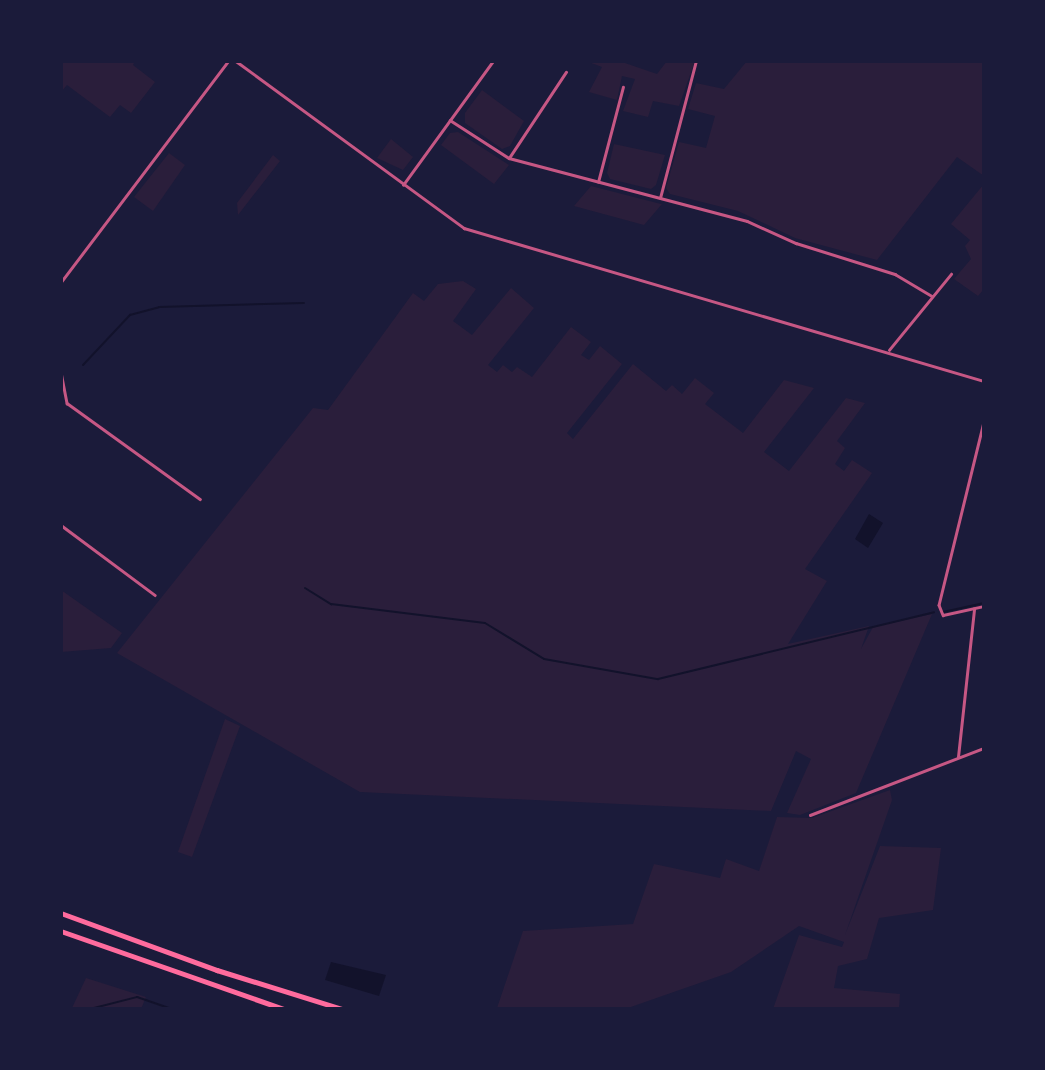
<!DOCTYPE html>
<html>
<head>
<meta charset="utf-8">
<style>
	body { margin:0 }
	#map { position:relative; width:1045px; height:1070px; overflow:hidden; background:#1b1b3a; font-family:"PT Sans",sans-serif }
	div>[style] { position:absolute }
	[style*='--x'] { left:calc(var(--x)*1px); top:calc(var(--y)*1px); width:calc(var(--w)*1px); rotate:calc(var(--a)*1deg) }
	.green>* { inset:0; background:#2a1e3b }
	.water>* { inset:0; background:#12122b }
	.stream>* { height:2px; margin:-1px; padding:0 1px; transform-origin:1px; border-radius:1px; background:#12122b }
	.minor>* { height:2.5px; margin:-1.25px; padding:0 1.25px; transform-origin:1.25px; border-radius:1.25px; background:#c65784 }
	.tertiary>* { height:2.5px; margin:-1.25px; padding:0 1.25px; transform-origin:1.25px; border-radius:1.25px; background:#c65784 }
	.motorway>* { height:4.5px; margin:-2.25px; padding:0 2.25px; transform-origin:2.25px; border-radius:2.25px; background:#ff6b9d }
	span { translate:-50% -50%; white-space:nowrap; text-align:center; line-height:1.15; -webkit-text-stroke:7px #1b1b3a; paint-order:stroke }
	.frame { position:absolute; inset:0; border:63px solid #1b1b3a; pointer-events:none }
</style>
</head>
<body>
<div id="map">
	<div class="green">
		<i style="clip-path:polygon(61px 61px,135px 61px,133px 65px,155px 82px,131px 113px,120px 105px,110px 117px,67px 85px,61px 92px)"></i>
		<i style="clip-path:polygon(586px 61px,619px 61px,657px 74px,667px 61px,695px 61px,679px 106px,653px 101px,648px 117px,623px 111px,635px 79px,622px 76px,617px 100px,589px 92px,602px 67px)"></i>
		<i style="clip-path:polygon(747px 61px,984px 63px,984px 176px,957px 157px,877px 260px,795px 238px,738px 211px,670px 194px,666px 188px,679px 142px,706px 148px,715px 116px,688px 109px,696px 83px,724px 89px)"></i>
		<i style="clip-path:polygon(482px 90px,524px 121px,510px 146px,502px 149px,465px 123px,465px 113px)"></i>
		<i style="clip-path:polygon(458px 132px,509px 165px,494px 184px,441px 145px,450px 133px)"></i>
		<i style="clip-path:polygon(391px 139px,413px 157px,403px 170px,377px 158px)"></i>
		<i style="clip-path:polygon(614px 144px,665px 155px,656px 185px,651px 189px,610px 179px,607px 173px)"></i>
		<i style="clip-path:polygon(169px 153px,185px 165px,153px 211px,134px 197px)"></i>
		<i style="clip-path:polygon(273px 155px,280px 161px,238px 215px,237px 203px)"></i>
		<i style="clip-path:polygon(984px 184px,984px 289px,978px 296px,954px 279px,971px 259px,965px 246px,970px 240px,951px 224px)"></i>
		<i style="clip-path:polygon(591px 186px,661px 204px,662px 204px,644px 225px,574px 206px)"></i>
		<i style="clip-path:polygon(463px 281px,476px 289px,453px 321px,472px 335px,511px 288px,534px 308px,488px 365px,497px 372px,503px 365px,512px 372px,517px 367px,532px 377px,571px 327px,591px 342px,581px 355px,589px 360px,600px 346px,622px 364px,567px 433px,573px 439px,633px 364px,666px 391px,672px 385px,682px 394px,695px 378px,714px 393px,705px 404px,743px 433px,784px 380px,814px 388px,764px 452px,789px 471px,846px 398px,865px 403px,837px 441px,845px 448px,835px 464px,844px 471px,852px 460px,872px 473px,805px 569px,827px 581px,788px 644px,869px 626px,861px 649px,873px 627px,932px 614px,856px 793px,800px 815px,787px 813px,811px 759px,796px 751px,771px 811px,360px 792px,117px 653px,313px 408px,328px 410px,413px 293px,424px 301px,438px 284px)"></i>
		<i style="clip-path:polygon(61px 590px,122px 633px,111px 648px,61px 652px)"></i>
		<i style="clip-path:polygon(225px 719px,240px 726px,192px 857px,178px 852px)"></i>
		<i style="clip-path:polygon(890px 790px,892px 800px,845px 935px,880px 846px,941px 848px,933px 910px,879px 918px,867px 959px,838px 966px,834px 988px,900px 994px,899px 1009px,773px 1009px,799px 935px,842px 947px,844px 942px,799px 926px,731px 972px,625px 1009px,497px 1008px,523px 931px,633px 924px,654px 864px,720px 878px,726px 859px,759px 871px,777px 817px,812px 818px)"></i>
		<i style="clip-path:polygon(86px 978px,146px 997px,141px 1009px,72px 1008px)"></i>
	</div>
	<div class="water">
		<i style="clip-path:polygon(869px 514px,883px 523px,868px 548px,855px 539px)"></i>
		<i style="clip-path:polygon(331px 962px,386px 975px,379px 996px,325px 980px)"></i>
	</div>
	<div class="stream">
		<i style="--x:83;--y:365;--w:69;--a:-46.8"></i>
		<i style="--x:130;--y:315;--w:30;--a:-15"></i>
		<i style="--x:159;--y:307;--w:145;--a:-1.6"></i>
		<i style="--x:305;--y:588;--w:31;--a:32"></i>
		<i style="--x:331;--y:604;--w:155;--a:7"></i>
		<i style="--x:485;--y:623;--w:69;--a:31.4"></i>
		<i style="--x:544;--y:659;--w:116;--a:10"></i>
		<i style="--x:658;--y:679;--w:284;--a:-13.6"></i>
		<i style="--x:943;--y:612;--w:42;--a:-12.4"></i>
		<i style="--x:90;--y:1009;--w:49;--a:-14.3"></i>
		<i style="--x:137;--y:997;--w:36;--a:19"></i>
	</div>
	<div class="minor">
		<i style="--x:450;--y:120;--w:70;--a:32.8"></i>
		<i style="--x:509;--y:158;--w:246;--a:14.8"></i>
		<i style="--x:747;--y:221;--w:54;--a:24.2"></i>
		<i style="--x:796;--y:243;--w:104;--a:17.4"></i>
		<i style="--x:895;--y:274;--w:43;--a:30.7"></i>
		<i style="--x:509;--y:158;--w:103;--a:-56.5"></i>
		<i style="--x:598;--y:182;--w:98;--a:-75.3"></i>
		<i style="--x:403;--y:185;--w:153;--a:-54"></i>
		<i style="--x:660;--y:198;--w:142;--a:-75.3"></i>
		<i style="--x:889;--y:350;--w:98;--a:-50.8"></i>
		<i style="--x:61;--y:372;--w:32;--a:79"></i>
		<i style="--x:67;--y:403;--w:164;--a:35.8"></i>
		<i style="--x:984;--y:422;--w:188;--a:103.8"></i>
		<i style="--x:939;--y:605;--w:11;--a:68"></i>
		<i style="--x:943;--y:615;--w:42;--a:-12.4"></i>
		<i style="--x:61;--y:525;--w:117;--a:36.7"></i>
		<i style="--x:958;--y:757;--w:149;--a:-83.8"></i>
		<i style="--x:810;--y:815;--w:186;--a:-21.1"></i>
	</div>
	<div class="tertiary">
		<i style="--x:236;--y:61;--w:283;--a:36.2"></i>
		<i style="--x:464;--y:228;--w:542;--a:16.4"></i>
		<i style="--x:61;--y:282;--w:277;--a:-52.9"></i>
	</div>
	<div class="motorway">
		<i style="--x:61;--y:913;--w:166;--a:20.1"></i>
		<i style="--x:217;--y:970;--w:131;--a:17.3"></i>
		<i style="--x:61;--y:931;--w:236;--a:19.3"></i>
	</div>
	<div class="frame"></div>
</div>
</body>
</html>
